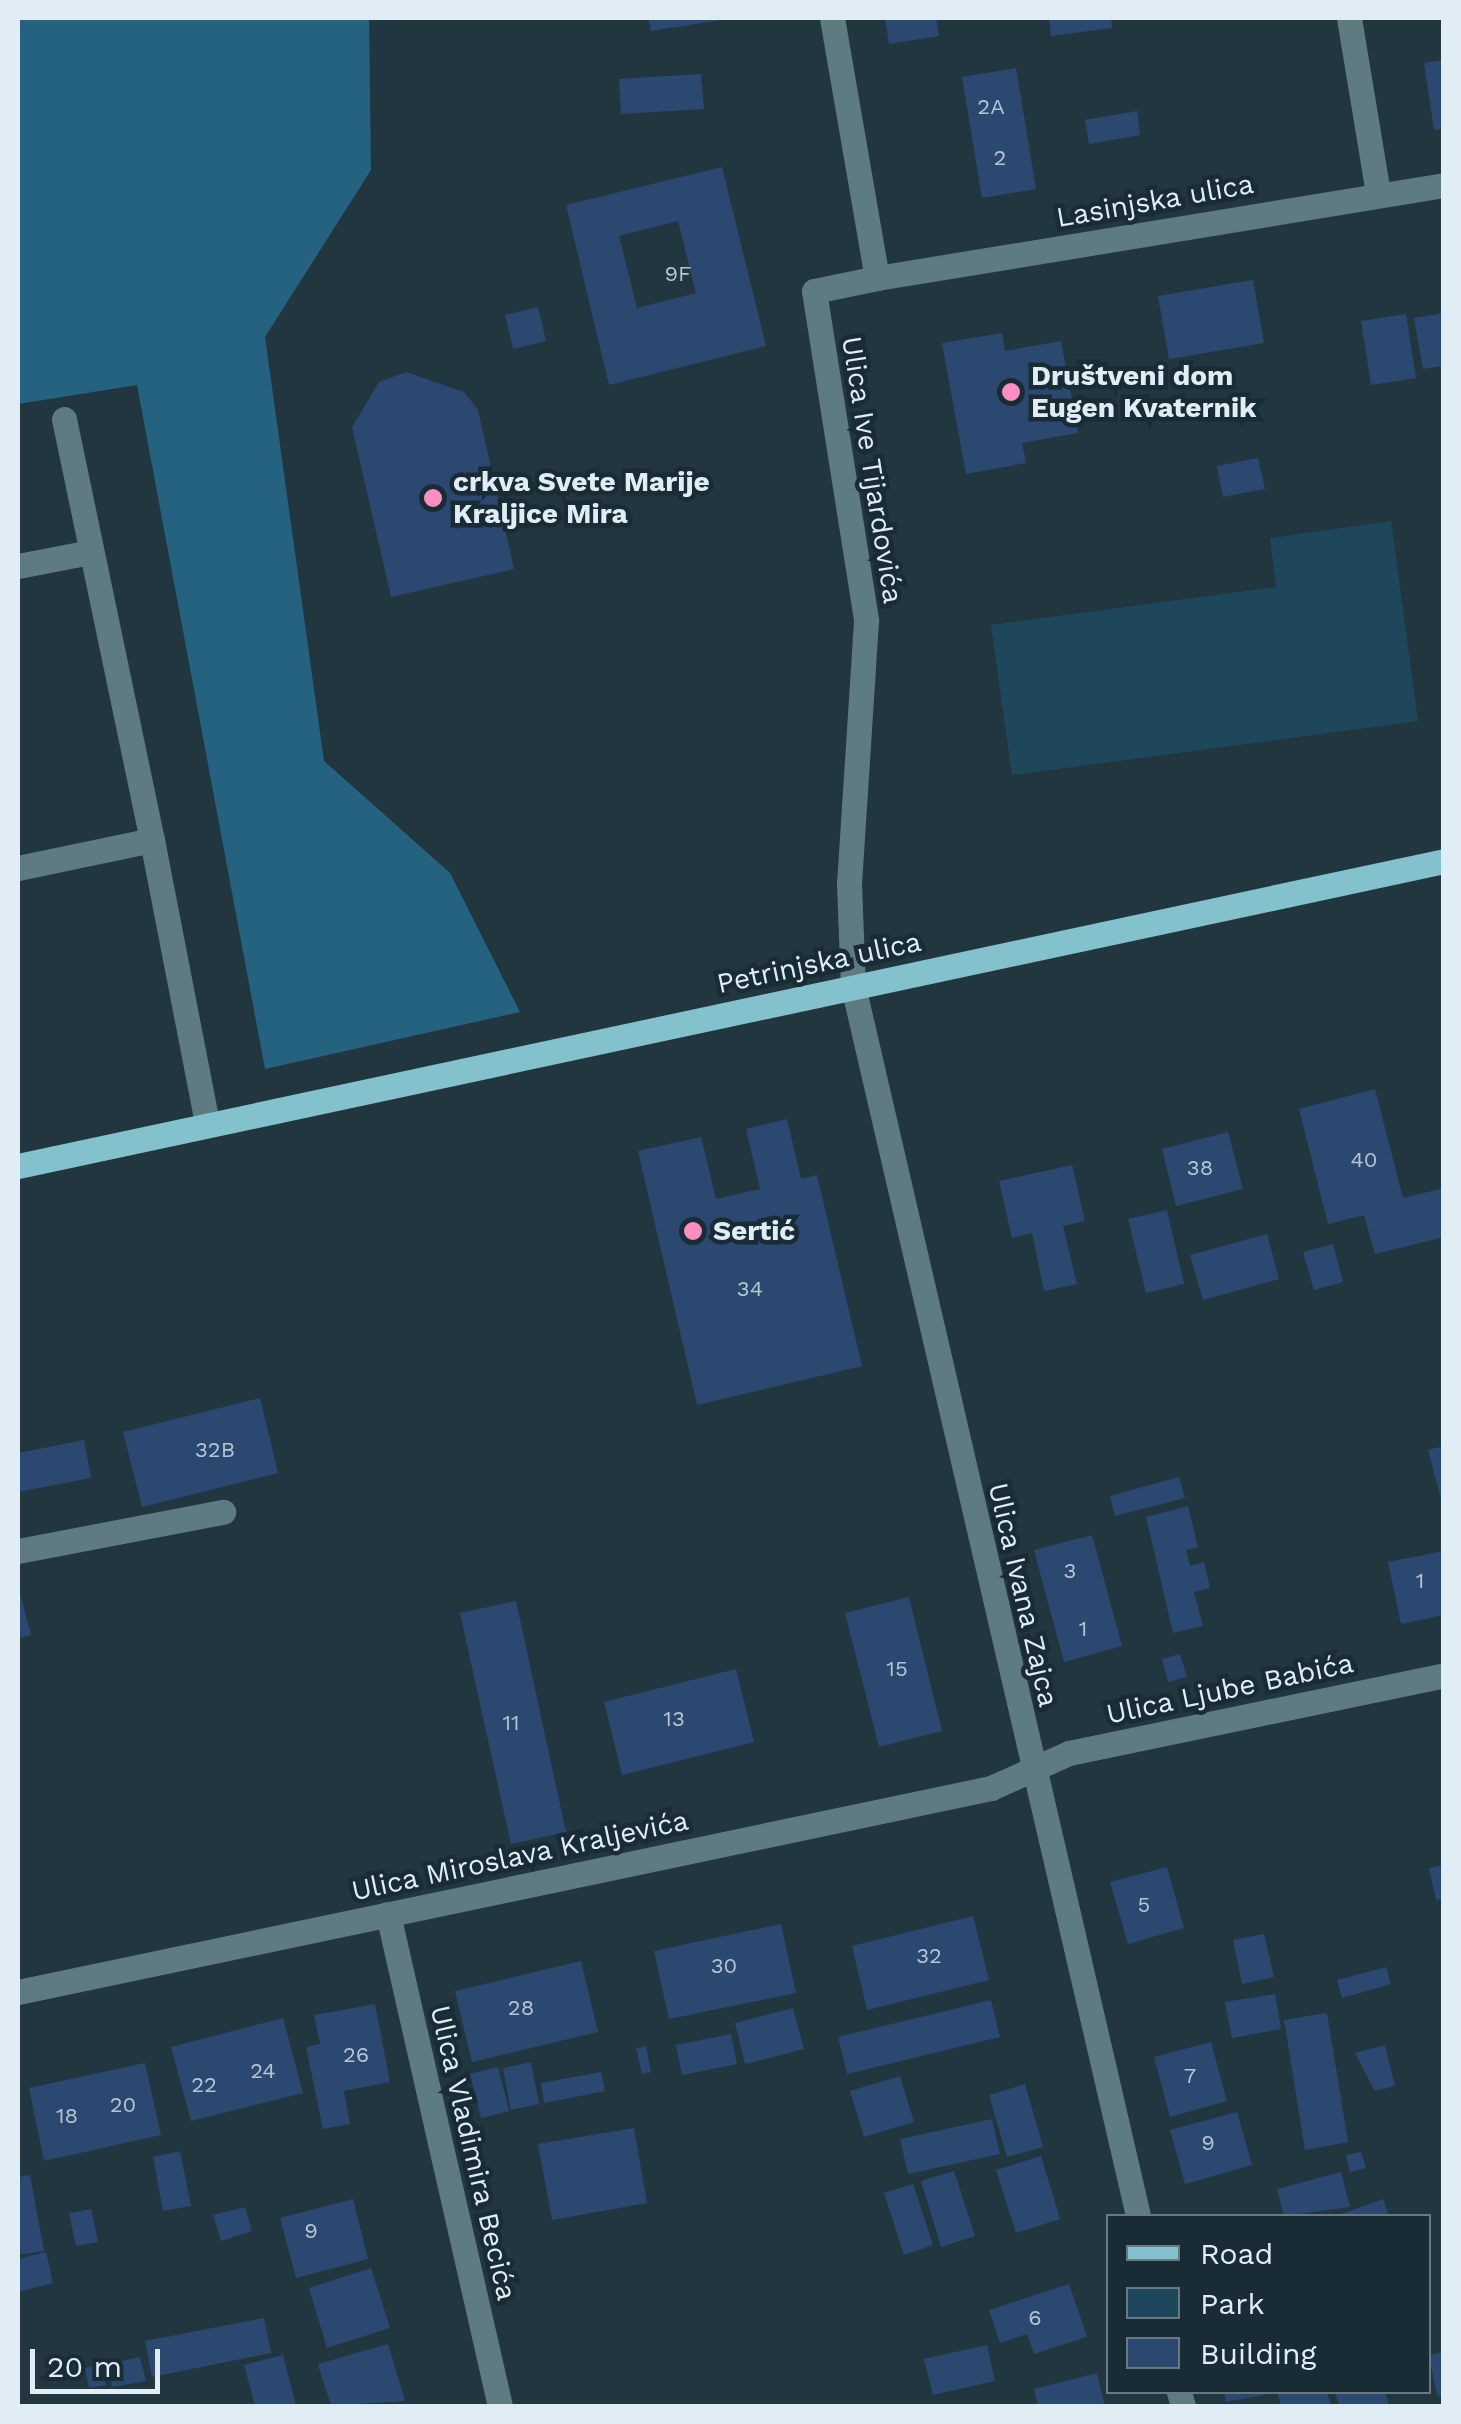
<!DOCTYPE html>
<html>
<head>
<meta charset="utf-8">
<style>
	body { margin:0 }
	#map { position:relative; width:1461px; height:2424px; overflow:hidden; background:#223640; font-family:"Work Sans",sans-serif }
	div>[style] { position:absolute }
	[style*='--x'] { left:calc(var(--x)*1px); top:calc(var(--y)*1px); width:calc(var(--w)*1px); rotate:calc(var(--a)*1deg) }
	.green>* { inset:0; background:#1f475b }
	.forest>* { inset:0; background:#246280 }
	.building>* { inset:0; background:#2b4871 }
	.minor>* { height:25px; margin:-12.5px; padding:0 12.5px; transform-origin:12.5px; border-radius:12.5px; background:#5d7b80 }
	.major>* { height:25px; margin:-12.5px; padding:0 12.5px; transform-origin:12.5px; border-radius:12.5px; background:#83c2cd }
	.dots>* { width:28px; height:28px; translate:-50% -50%; box-sizing:border-box; border:5px solid #192c36; border-radius:50% }
	span { translate:-50% -50%; white-space:nowrap; text-align:center; line-height:1.15; -webkit-text-stroke:9px #192c36; paint-order:stroke }
	.number-label { font-size:22px; color:#b4c4d3 }
	.number-label span { -webkit-text-stroke-width:0 }
	.street-label { font-size:28px; color:#e1edf4 }
	.poi-label { font-size:28px; color:#e1edf4; font-weight:700 }
	.left { translate:0 -50%; text-align:left }
	.frame { position:absolute; inset:0; border:20px solid #e1edf4; pointer-events:none }
	.legend { position:absolute; left:1106px; top:2214px; width:325px; height:180px; box-sizing:border-box; background:#192c36; border:2px solid #697982; margin:0; padding:12px 18px; list-style:none; font-size:30px; color:#e1edf4 }
	.legend li { display:flex; align-items:center; gap:20px; height:50px }
	.legend b { width:50px; border:2px solid #697982 }
	.scale { position:absolute; left:30px; top:2349px; width:130px; height:45px; box-sizing:border-box; border:5px solid #e1edf4; border-top:0; padding-left:12px; font-size:30px; line-height:35px; white-space:nowrap; color:#e1edf4; -webkit-text-stroke:8px #192c36; paint-order:stroke }
</style>
</head>
<body>
<div id="map">
	<div class="green">
		<i style="clip-path:polygon(1391px 521px,1418px 721px,1012px 775px,991px 625px,1276px 587px,1270px 538px)"></i>
	</div>
	<div class="forest">
		<i style="clip-path:polygon(18px 18px,369px 18px,371px 170px,265px 337px,324px 761px,450px 873px,520px 1012px,265px 1069px,137px 385px,18px 404px)"></i>
	</div>
	<div class="building">
		<i style="clip-path:polygon(648px 18px,721px 18px,721px 20px,651px 31px)"></i>
		<i style="clip-path:polygon(885px 18px,936px 18px,939px 36px,889px 44px)"></i>
		<i style="clip-path:polygon(1049px 18px,1111px 18px,1112px 28px,1051px 36px)"></i>
		<i style="clip-path:polygon(1444px 60px,1444px 129px,1434px 130px,1424px 63px)"></i>
		<i style="clip-path:polygon(1016px 68px,1036px 189px,982px 198px,962px 77px)"></i>
		<i style="clip-path:polygon(701px 74px,704px 109px,621px 114px,619px 79px)"></i>
		<i style="clip-path:polygon(1137px 111px,1140px 135px,1089px 144px,1085px 120px)"></i>
		<i style="clip-path:polygon(evenodd,722px 167px,766px 346px,609px 385px,566px 205px,722px 167px,678px 221px,696px 293px,637px 308px,619px 236px,678px 221px)"></i>
		<i style="clip-path:polygon(1253px 280px,1264px 343px,1169px 359px,1158px 296px)"></i>
		<i style="clip-path:polygon(538px 307px,546px 341px,513px 349px,505px 315px)"></i>
		<i style="clip-path:polygon(1444px 313px,1444px 366px,1423px 369px,1414px 318px)"></i>
		<i style="clip-path:polygon(1406px 314px,1416px 378px,1371px 385px,1361px 321px)"></i>
		<i style="clip-path:polygon(1002px 333px,1005px 351px,1061px 341px,1078px 433px,1022px 443px,1026px 463px,966px 474px,942px 343px)"></i>
		<i style="clip-path:polygon(406px 372px,464px 392px,478px 410px,514px 569px,391px 597px,352px 427px,379px 382px)"></i>
		<i style="clip-path:polygon(1258px 458px,1265px 489px,1223px 497px,1217px 466px)"></i>
		<i style="clip-path:polygon(1375px 1089px,1403px 1198px,1444px 1188px,1444px 1237px,1375px 1254px,1364px 1215px,1328px 1224px,1299px 1109px)"></i>
		<i style="clip-path:polygon(787px 1119px,801px 1179px,817px 1175px,862px 1366px,697px 1405px,638px 1151px,701px 1137px,716px 1199px,760px 1189px,746px 1129px)"></i>
		<i style="clip-path:polygon(1228px 1132px,1243px 1189px,1176px 1206px,1162px 1149px)"></i>
		<i style="clip-path:polygon(1072px 1165px,1085px 1221px,1063px 1226px,1077px 1284px,1044px 1291px,1032px 1233px,1012px 1238px,999px 1181px)"></i>
		<i style="clip-path:polygon(1167px 1210px,1184px 1284px,1146px 1293px,1128px 1219px)"></i>
		<i style="clip-path:polygon(1267px 1234px,1279px 1279px,1203px 1300px,1190px 1255px)"></i>
		<i style="clip-path:polygon(1333px 1244px,1343px 1282px,1314px 1290px,1303px 1252px)"></i>
		<i style="clip-path:polygon(260px 1398px,278px 1473px,142px 1507px,123px 1432px)"></i>
		<i style="clip-path:polygon(84px 1440px,91px 1478px,18px 1492px,18px 1453px)"></i>
		<i style="clip-path:polygon(1444px 1446px,1444px 1503px,1442px 1503px,1428px 1450px)"></i>
		<i style="clip-path:polygon(1179px 1477px,1185px 1498px,1115px 1516px,1110px 1496px)"></i>
		<i style="clip-path:polygon(1188px 1506px,1198px 1547px,1186px 1550px,1190px 1566px,1204px 1562px,1210px 1588px,1194px 1592px,1203px 1626px,1173px 1633px,1146px 1517px)"></i>
		<i style="clip-path:polygon(1092px 1535px,1122px 1646px,1064px 1662px,1034px 1550px)"></i>
		<i style="clip-path:polygon(1444px 1551px,1444px 1615px,1401px 1624px,1388px 1562px)"></i>
		<i style="clip-path:polygon(18px 1586px,31px 1635px,18px 1638px)"></i>
		<i style="clip-path:polygon(909px 1597px,942px 1731px,879px 1747px,845px 1613px)"></i>
		<i style="clip-path:polygon(516px 1601px,566px 1832px,511px 1844px,460px 1613px)"></i>
		<i style="clip-path:polygon(1180px 1654px,1187px 1677px,1168px 1682px,1162px 1659px)"></i>
		<i style="clip-path:polygon(736px 1669px,754px 1742px,622px 1775px,604px 1702px)"></i>
		<i style="clip-path:polygon(1444px 1865px,1444px 1898px,1436px 1900px,1429px 1868px)"></i>
		<i style="clip-path:polygon(1167px 1867px,1184px 1928px,1128px 1944px,1110px 1882px)"></i>
		<i style="clip-path:polygon(973px 1916px,989px 1980px,867px 2010px,852px 1946px)"></i>
		<i style="clip-path:polygon(781px 1924px,796px 1993px,669px 2019px,654px 1951px)"></i>
		<i style="clip-path:polygon(1264px 1934px,1274px 1977px,1242px 1984px,1233px 1940px)"></i>
		<i style="clip-path:polygon(581px 1961px,598px 2032px,472px 2062px,455px 1991px)"></i>
		<i style="clip-path:polygon(1386px 1967px,1391px 1984px,1342px 1998px,1337px 1980px)"></i>
		<i style="clip-path:polygon(1275px 1994px,1281px 2029px,1232px 2038px,1225px 2002px)"></i>
		<i style="clip-path:polygon(991px 2000px,1000px 2037px,847px 2074px,838px 2037px)"></i>
		<i style="clip-path:polygon(375px 2004px,390px 2082px,344px 2091px,350px 2124px,323px 2129px,306px 2047px,320px 2044px,314px 2015px)"></i>
		<i style="clip-path:polygon(793px 2008px,804px 2049px,745px 2064px,735px 2023px)"></i>
		<i style="clip-path:polygon(1327px 2013px,1348px 2142px,1305px 2150px,1284px 2020px)"></i>
		<i style="clip-path:polygon(283px 2018px,303px 2093px,191px 2121px,171px 2047px)"></i>
		<i style="clip-path:polygon(731px 2034px,737px 2064px,682px 2075px,676px 2045px)"></i>
		<i style="clip-path:polygon(1211px 2042px,1227px 2101px,1170px 2117px,1154px 2057px)"></i>
		<i style="clip-path:polygon(1385px 2045px,1395px 2086px,1375px 2091px,1355px 2053px)"></i>
		<i style="clip-path:polygon(646px 2046px,651px 2072px,642px 2074px,636px 2048px)"></i>
		<i style="clip-path:polygon(531px 2062px,539px 2104px,511px 2110px,503px 2068px)"></i>
		<i style="clip-path:polygon(145px 2063px,161px 2135px,44px 2161px,29px 2088px)"></i>
		<i style="clip-path:polygon(498px 2067px,509px 2111px,481px 2118px,470px 2074px)"></i>
		<i style="clip-path:polygon(601px 2072px,605px 2091px,544px 2103px,541px 2083px)"></i>
		<i style="clip-path:polygon(900px 2076px,914px 2122px,864px 2137px,850px 2091px)"></i>
		<i style="clip-path:polygon(1025px 2084px,1043px 2147px,1007px 2157px,989px 2095px)"></i>
		<i style="clip-path:polygon(1237px 2112px,1252px 2165px,1185px 2184px,1170px 2130px)"></i>
		<i style="clip-path:polygon(992px 2119px,1000px 2154px,908px 2174px,900px 2139px)"></i>
		<i style="clip-path:polygon(634px 2128px,647px 2203px,552px 2220px,538px 2144px)"></i>
		<i style="clip-path:polygon(180px 2151px,191px 2206px,163px 2211px,153px 2157px)"></i>
		<i style="clip-path:polygon(1361px 2152px,1366px 2168px,1350px 2172px,1346px 2155px)"></i>
		<i style="clip-path:polygon(1041px 2156px,1060px 2219px,1016px 2233px,996px 2170px)"></i>
		<i style="clip-path:polygon(954px 2171px,975px 2236px,941px 2247px,921px 2181px)"></i>
		<i style="clip-path:polygon(1341px 2172px,1350px 2207px,1284px 2216px,1277px 2189px)"></i>
		<i style="clip-path:polygon(30px 2175px,44px 2251px,18px 2255px,18px 2177px)"></i>
		<i style="clip-path:polygon(913px 2184px,933px 2245px,904px 2255px,884px 2193px)"></i>
		<i style="clip-path:polygon(353px 2199px,368px 2259px,296px 2278px,280px 2218px)"></i>
		<i style="clip-path:polygon(1383px 2199px,1389px 2216px,1337px 2216px)"></i>
		<i style="clip-path:polygon(245px 2207px,252px 2231px,221px 2241px,213px 2215px)"></i>
		<i style="clip-path:polygon(91px 2209px,98px 2242px,76px 2246px,69px 2213px)"></i>
		<i style="clip-path:polygon(46px 2252px,53px 2283px,18px 2292px,18px 2259px)"></i>
		<i style="clip-path:polygon(371px 2268px,390px 2328px,327px 2348px,309px 2288px)"></i>
		<i style="clip-path:polygon(1069px 2284px,1087px 2337px,1034px 2354px,1027px 2334px,1000px 2343px,989px 2310px)"></i>
		<i style="clip-path:polygon(264px 2318px,271px 2353px,152px 2377px,145px 2341px)"></i>
		<i style="clip-path:polygon(388px 2344px,405px 2401px,331px 2406px,318px 2364px)"></i>
		<i style="clip-path:polygon(987px 2345px,995px 2381px,933px 2395px,924px 2359px)"></i>
		<i style="clip-path:polygon(1444px 2352px,1444px 2395px,1437px 2396px,1429px 2355px)"></i>
		<i style="clip-path:polygon(283px 2355px,296px 2406px,255px 2406px,244px 2365px)"></i>
		<i style="clip-path:polygon(140px 2357px,146px 2381px,112px 2387px,108px 2364px)"></i>
		<i style="clip-path:polygon(101px 2365px,106px 2385px,89px 2388px,85px 2368px)"></i>
		<i style="clip-path:polygon(1097px 2373px,1105px 2406px,1038px 2406px,1034px 2389px)"></i>
		<i style="clip-path:polygon(1224px 2392px,1263px 2392px,1264px 2395px,1226px 2402px)"></i>
		<i style="clip-path:polygon(1277px 2392px,1327px 2392px,1331px 2406px,1281px 2406px)"></i>
		<i style="clip-path:polygon(1335px 2392px,1385px 2392px,1389px 2406px,1339px 2406px)"></i>
	</div>
	<div class="minor">
		<i style="--x:832;--y:18;--w:264;--a:80.2"></i>
		<i style="--x:877;--y:278;--w:64;--a:168.3"></i>
		<i style="--x:814;--y:291;--w:334;--a:81"></i>
		<i style="--x:866;--y:621;--w:264;--a:93.7"></i>
		<i style="--x:849;--y:884;--w:102;--a:87.8"></i>
		<i style="--x:853;--y:986;--w:1263;--a:76.95"></i>
		<i style="--x:1349;--y:18;--w:177;--a:80.6"></i>
		<i style="--x:877;--y:278;--w:575;--a:-9.31"></i>
		<i style="--x:64;--y:419;--w:430;--a:78.2"></i>
		<i style="--x:18;--y:566;--w:74;--a:-10.9"></i>
		<i style="--x:18;--y:868;--w:137;--a:-11.8"></i>
		<i style="--x:152;--y:840;--w:288;--a:79"></i>
		<i style="--x:18;--y:1551;--w:209;--a:-10.8"></i>
		<i style="--x:388;--y:1914;--w:505;--a:77.18"></i>
		<i style="--x:18;--y:1992;--w:994;--a:-11.84"></i>
		<i style="--x:991;--y:1788;--w:85;--a:-24.2"></i>
		<i style="--x:1069;--y:1753;--w:383;--a:-11.7"></i>
		<i style="--x:1179;--y:2392;--w:15;--a:74"></i>
	</div>
	<div class="major">
		<i style="--x:18;--y:1166;--w:1458;--a:-12.07"></i>
	</div>
	<div class="dots">
		<i style="left:1011px;top:392px;background:#fd8ec0"></i>
		<i style="left:433px;top:498px;background:#fd8ec0"></i>
		<i style="left:693px;top:1231px;background:#fd8ec0"></i>
	</div>
	<div class="number-label">
		<span style="left:991px;top:107px">2A</span>
		<span style="left:1000px;top:158px">2</span>
		<span style="left:678px;top:274px">9F</span>
		<span style="left:1364px;top:1160px">40</span>
		<span style="left:1200px;top:1168px">38</span>
		<span style="left:750px;top:1289px">34</span>
		<span style="left:215px;top:1450px">32B</span>
		<span style="left:1070px;top:1571px">3</span>
		<span style="left:1420px;top:1581px">1</span>
		<span style="left:1083px;top:1629px">1</span>
		<span style="left:897px;top:1669px">15</span>
		<span style="left:674px;top:1719px">13</span>
		<span style="left:511px;top:1723px">11</span>
		<span style="left:1144px;top:1905px">5</span>
		<span style="left:929px;top:1956px">32</span>
		<span style="left:724px;top:1966px">30</span>
		<span style="left:521px;top:2008px">28</span>
		<span style="left:356px;top:2055px">26</span>
		<span style="left:263px;top:2071px">24</span>
		<span style="left:1190px;top:2076px">7</span>
		<span style="left:204px;top:2085px">22</span>
		<span style="left:123px;top:2105px">20</span>
		<span style="left:67px;top:2116px">18</span>
		<span style="left:1208px;top:2143px">9</span>
		<span style="left:311px;top:2231px">9</span>
		<span style="left:1035px;top:2318px">6</span>
	</div>
	<div class="street-label">
		<span style="left:1155px;top:201px;rotate:-10deg">Lasinjska ulica</span>
		<span style="left:872px;top:470px;rotate:81deg">Ulica Ive Tijardovića</span>
		<span style="left:819px;top:963px;rotate:-12deg">Petrinjska ulica</span>
		<span style="left:1023px;top:1595px;rotate:77deg">Ulica Ivana Zajca</span>
		<span style="left:1230px;top:1689px;rotate:-12deg">Ulica Ljube Babića</span>
		<span style="left:520px;top:1856px;rotate:-12deg">Ulica Miroslava Kraljevića</span>
		<span style="left:473px;top:2153px;rotate:77deg">Ulica Vladimira Becića</span>
	</div>
	<div class="poi-label">
		<span class="left" style="left:1031px;top:392px">Društveni dom<br>Eugen Kvaternik</span>
		<span class="left" style="left:453px;top:498px">crkva Svete Marije<br>Kraljice Mira</span>
		<span class="left" style="left:713px;top:1231px">Sertić</span>
	</div>
	<div class="frame"></div>
	<ul class="legend">
	<li><b style="height:12px;background:#83c2cd"></b>Road</li>
	<li><b style="height:28px;background:#1f475b"></b>Park</li>
	<li><b style="height:28px;background:#2b4871"></b>Building</li>
	</ul>
	<div class="scale">20 m</div>
</div>
</body>
</html>
